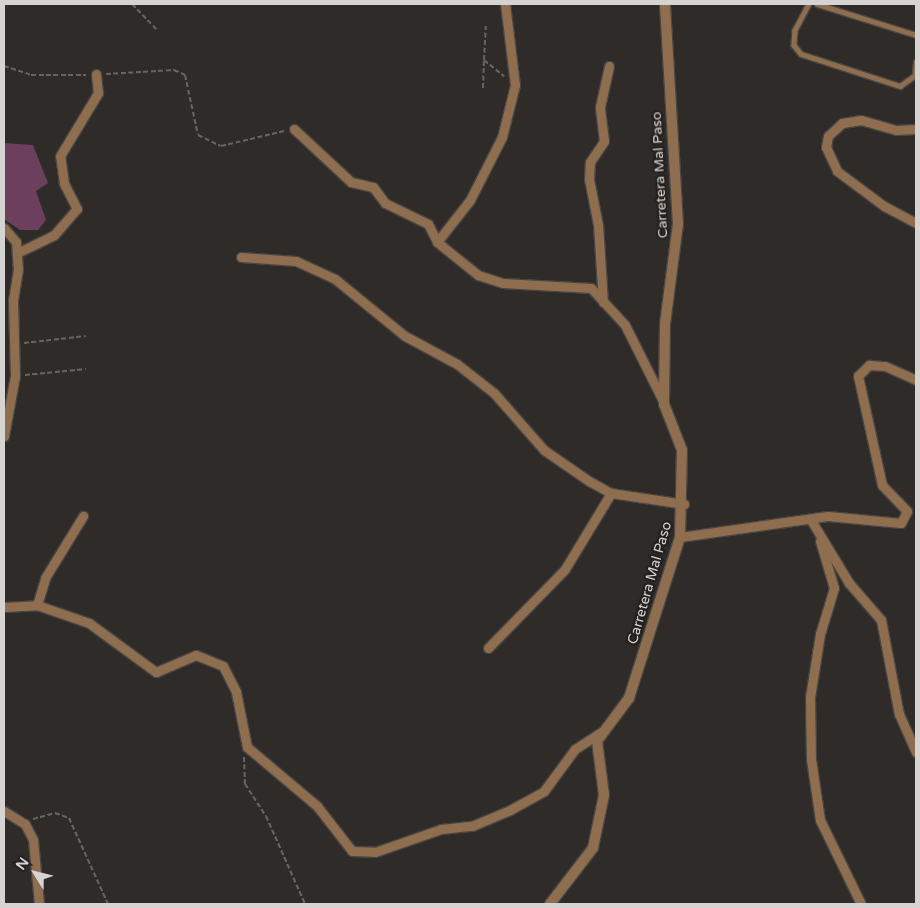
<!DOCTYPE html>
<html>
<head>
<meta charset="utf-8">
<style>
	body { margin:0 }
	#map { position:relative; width:920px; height:908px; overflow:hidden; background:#2f2b29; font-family:"Varela Round",sans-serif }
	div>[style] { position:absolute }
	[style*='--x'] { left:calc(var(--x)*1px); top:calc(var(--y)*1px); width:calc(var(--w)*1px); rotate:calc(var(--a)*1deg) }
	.building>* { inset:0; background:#6c405d }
	.path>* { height:2px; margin-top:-1px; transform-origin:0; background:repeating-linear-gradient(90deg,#676462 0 5px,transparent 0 7.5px) }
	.roads { filter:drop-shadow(1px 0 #4a4644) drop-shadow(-1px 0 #4a4644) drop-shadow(0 1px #4a4644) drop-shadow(0 -1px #4a4644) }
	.service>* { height:4.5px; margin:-2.25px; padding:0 2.25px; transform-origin:2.25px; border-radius:2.25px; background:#8e6e4e }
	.minor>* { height:9px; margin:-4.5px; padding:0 4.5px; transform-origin:4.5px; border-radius:4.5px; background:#8e6e4e }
	.tertiary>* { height:10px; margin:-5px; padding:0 5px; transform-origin:5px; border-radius:5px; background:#8e6e4e }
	span { translate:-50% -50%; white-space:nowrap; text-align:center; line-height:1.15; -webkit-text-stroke:5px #25211f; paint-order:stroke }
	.street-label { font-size:14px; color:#d6d4d2 }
	.frame { position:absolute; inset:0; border:5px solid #d6d4d2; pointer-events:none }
	.north { position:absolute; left:10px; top:848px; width:50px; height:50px; -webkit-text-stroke:4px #25211f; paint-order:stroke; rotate:306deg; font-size:14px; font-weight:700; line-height:20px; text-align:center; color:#d6d4d2 }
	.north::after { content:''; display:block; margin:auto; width:18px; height:22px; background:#d6d4d2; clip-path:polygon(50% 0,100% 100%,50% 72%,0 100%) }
</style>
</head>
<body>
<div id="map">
	<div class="building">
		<i style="clip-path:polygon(4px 143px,33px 145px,48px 183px,36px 191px,46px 220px,38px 230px,20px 230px,4px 219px)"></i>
	</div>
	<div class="path">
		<i style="--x:132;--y:4;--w:36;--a:46"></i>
		<i style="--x:484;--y:60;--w:34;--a:-87"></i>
		<i style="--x:4;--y:66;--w:28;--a:18"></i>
		<i style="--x:31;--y:75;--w:55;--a:0"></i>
		<i style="--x:106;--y:74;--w:68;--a:-3.4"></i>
		<i style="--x:174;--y:70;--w:12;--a:24"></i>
		<i style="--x:185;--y:75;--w:61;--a:77.8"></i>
		<i style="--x:198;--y:135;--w:25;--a:26"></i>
		<i style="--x:221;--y:146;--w:65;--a:-13.4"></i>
		<i style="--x:483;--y:88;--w:28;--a:-88"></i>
		<i style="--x:484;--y:60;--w:26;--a:39"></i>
		<i style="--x:24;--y:343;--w:62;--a:-6.4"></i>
		<i style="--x:25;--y:375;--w:61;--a:-5.6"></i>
		<i style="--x:244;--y:757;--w:27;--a:88"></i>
		<i style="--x:245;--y:784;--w:38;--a:57"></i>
		<i style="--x:266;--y:816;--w:96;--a:66.1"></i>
		<i style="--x:33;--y:819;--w:23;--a:-15"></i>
		<i style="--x:55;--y:813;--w:15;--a:20"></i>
		<i style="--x:69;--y:818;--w:94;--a:65.6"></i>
	</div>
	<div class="roads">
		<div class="service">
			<i style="--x:809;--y:4;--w:30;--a:118"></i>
			<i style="--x:795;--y:30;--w:15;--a:94"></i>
			<i style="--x:794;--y:45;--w:11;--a:52"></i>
			<i style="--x:801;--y:54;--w:104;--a:17.9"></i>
			<i style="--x:900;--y:86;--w:19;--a:-36"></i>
			<i style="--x:915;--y:75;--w:13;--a:-86"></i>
			<i style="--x:817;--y:4;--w:104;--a:17.4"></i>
		</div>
		<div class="minor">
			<i style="--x:294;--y:129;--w:78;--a:42.9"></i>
			<i style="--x:351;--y:182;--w:23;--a:13"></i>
			<i style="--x:373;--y:187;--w:20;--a:53"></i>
			<i style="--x:385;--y:203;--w:48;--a:26"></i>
			<i style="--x:428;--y:224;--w:20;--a:63"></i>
			<i style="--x:437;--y:242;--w:53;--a:38.8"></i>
			<i style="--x:478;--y:275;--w:26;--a:18"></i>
			<i style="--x:503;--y:283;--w:88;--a:3.3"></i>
			<i style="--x:591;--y:288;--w:50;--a:47.4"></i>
			<i style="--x:625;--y:325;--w:87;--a:63.4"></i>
			<i style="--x:916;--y:129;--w:20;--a:177"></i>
			<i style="--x:896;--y:130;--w:36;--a:-164"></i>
			<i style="--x:861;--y:120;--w:19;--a:171"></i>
			<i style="--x:842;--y:123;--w:19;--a:137"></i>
			<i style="--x:828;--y:136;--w:11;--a:100"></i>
			<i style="--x:826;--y:147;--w:26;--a:65"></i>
			<i style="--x:837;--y:171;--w:59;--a:36.7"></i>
			<i style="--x:884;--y:206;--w:36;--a:28"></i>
			<i style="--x:4;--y:228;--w:18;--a:49"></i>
			<i style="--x:16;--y:242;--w:27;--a:86"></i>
			<i style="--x:18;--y:269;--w:31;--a:99"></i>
			<i style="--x:13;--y:300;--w:76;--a:88.5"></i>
			<i style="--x:15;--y:376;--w:61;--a:100.4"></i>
			<i style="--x:437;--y:242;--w:53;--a:-51.8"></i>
			<i style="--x:470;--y:200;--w:71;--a:-63.1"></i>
			<i style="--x:502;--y:137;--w:54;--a:-76"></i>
			<i style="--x:515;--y:85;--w:82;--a:-97"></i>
			<i style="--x:17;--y:253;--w:41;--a:-25.9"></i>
			<i style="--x:54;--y:235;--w:35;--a:-49"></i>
			<i style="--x:77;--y:209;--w:29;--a:-117"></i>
			<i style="--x:64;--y:183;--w:27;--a:-98"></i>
			<i style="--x:60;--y:156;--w:74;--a:-58.9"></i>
			<i style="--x:98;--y:93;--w:19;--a:-96"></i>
			<i style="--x:241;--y:257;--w:55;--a:4.2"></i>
			<i style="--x:296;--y:261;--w:43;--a:24.8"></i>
			<i style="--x:335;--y:279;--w:90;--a:39.2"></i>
			<i style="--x:405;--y:336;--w:59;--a:28.3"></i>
			<i style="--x:457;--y:364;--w:47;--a:38.1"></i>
			<i style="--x:494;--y:393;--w:76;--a:48.7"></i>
			<i style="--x:544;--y:450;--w:55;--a:34.6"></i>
			<i style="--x:589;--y:481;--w:25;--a:29"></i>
			<i style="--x:611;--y:493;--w:74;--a:8.6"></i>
			<i style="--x:603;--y:302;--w:77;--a:-93.7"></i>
			<i style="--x:598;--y:225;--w:47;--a:-101.1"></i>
			<i style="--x:589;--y:179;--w:17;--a:-87"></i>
			<i style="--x:590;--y:162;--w:25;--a:-56"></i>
			<i style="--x:604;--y:141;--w:34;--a:-97"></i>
			<i style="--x:600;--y:107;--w:42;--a:-77.6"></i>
			<i style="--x:811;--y:520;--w:74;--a:58.9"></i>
			<i style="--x:849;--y:583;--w:49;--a:49.1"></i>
			<i style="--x:881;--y:620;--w:96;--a:79.2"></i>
			<i style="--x:899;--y:714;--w:42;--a:65.9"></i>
			<i style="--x:680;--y:537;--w:149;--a:-8.1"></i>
			<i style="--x:828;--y:516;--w:73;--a:5.5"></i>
			<i style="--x:901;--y:523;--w:13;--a:-63"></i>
			<i style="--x:907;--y:511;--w:36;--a:-134"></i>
			<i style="--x:882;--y:485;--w:112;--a:-102.4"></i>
			<i style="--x:858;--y:376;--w:16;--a:-45"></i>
			<i style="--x:869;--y:365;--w:16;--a:4"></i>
			<i style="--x:885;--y:366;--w:34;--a:24"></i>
			<i style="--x:820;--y:541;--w:49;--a:73.4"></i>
			<i style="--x:834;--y:588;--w:48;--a:106.9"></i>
			<i style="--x:820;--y:634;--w:64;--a:99"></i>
			<i style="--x:810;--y:697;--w:62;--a:89.1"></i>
			<i style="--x:811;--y:759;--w:62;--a:81.6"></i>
			<i style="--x:820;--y:820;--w:93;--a:64"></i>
			<i style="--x:37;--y:605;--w:28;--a:-73"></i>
			<i style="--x:45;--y:578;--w:73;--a:-58.5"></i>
			<i style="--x:4;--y:607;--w:33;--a:-3"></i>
			<i style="--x:37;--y:605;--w:55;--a:19.1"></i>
			<i style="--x:89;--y:623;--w:83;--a:36.2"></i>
			<i style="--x:156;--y:672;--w:43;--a:-23"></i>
			<i style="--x:196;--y:655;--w:29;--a:22"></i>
			<i style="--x:223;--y:666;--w:29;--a:63"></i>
			<i style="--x:236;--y:692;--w:56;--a:78.7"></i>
			<i style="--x:247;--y:747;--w:92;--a:40.1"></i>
			<i style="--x:317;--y:806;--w:57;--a:52.1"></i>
			<i style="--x:352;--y:851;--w:23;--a:2"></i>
			<i style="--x:375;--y:852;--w:70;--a:-19.2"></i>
			<i style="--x:441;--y:829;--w:31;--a:-6"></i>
			<i style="--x:472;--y:826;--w:41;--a:-22.8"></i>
			<i style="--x:510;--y:810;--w:39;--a:-29"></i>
			<i style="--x:544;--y:791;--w:52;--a:-53.6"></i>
			<i style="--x:575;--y:749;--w:35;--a:-33"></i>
			<i style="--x:488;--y:648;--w:110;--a:-45.7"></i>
			<i style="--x:565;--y:569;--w:89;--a:-58.8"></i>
			<i style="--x:4;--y:811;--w:25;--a:32"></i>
			<i style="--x:25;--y:824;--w:18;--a:63"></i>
			<i style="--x:33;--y:840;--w:64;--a:84.6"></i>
		</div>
		<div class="tertiary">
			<i style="--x:550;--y:904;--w:71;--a:-52.5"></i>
			<i style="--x:593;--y:848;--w:54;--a:-78.3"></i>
			<i style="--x:604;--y:795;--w:54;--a:-97.4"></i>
			<i style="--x:597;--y:741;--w:54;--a:-53.3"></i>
			<i style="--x:629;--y:698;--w:169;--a:-72.4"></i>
			<i style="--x:680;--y:537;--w:87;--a:-88.7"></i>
			<i style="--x:682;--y:450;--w:49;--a:-111.4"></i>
			<i style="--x:664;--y:404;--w:80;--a:-89.3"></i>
			<i style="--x:665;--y:324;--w:101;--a:-82.6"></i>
			<i style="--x:678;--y:224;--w:220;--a:-93.4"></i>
		</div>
	</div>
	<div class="street-label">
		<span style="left:660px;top:175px;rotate:-93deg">Carretera Mal Paso</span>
		<span style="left:650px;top:583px;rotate:-74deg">Carretera Mal Paso</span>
	</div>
	<div class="frame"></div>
	<div class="north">N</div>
</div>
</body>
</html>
